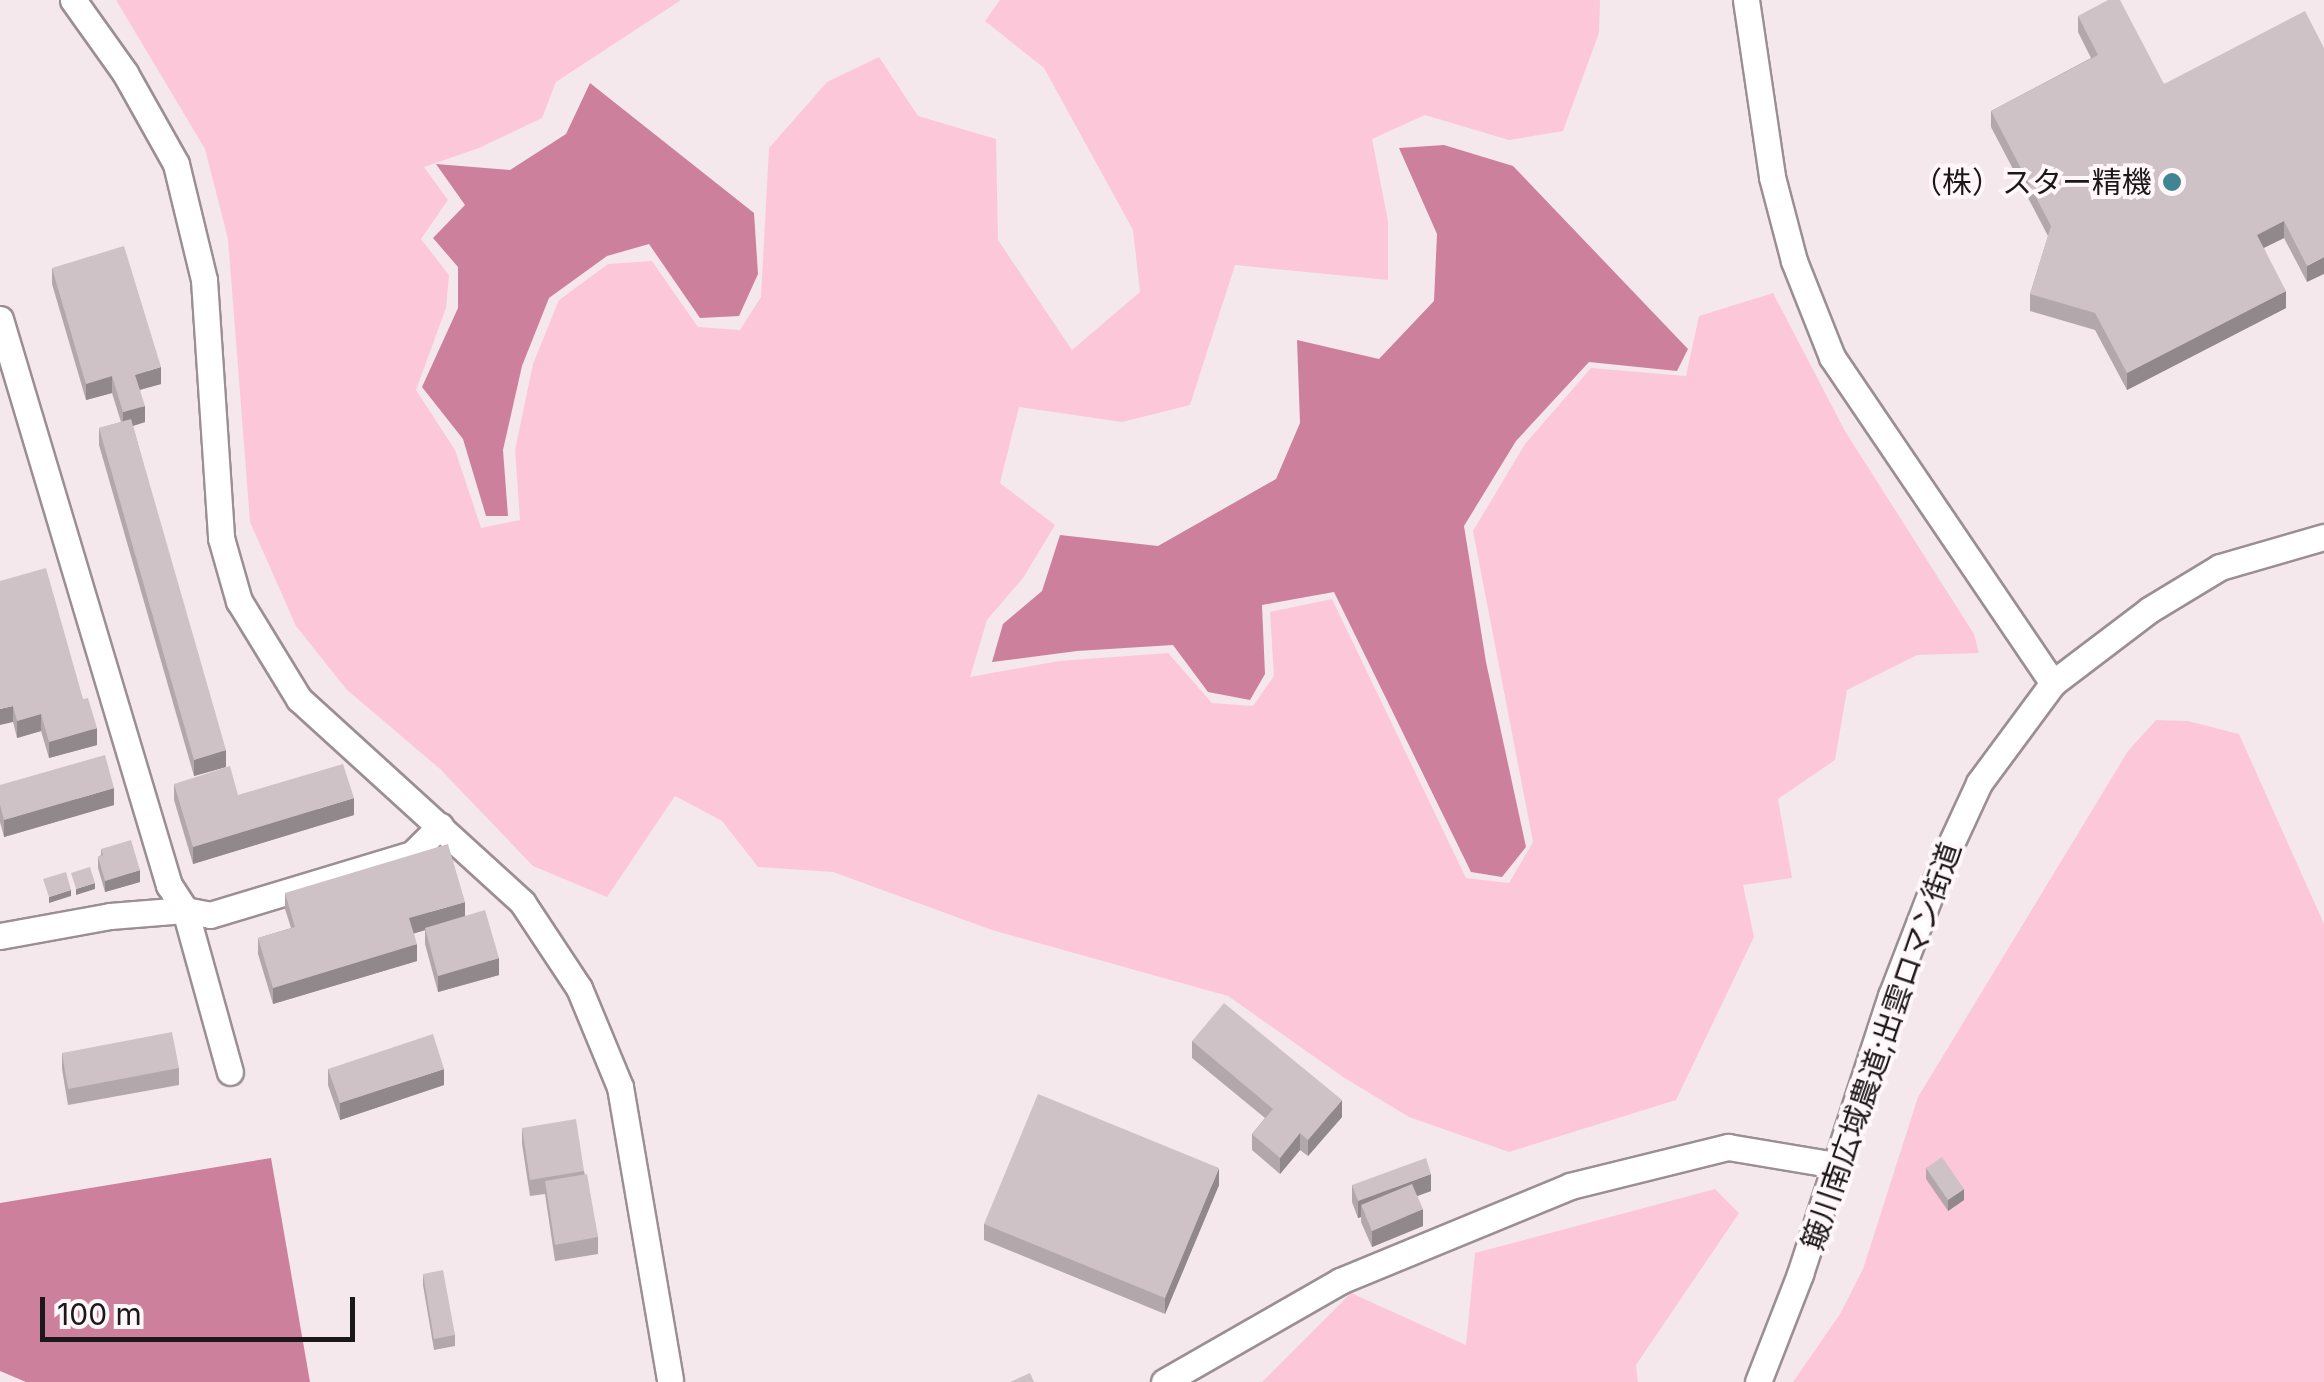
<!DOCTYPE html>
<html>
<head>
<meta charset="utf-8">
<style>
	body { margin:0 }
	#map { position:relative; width:2324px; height:1382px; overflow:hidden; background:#f5e8ec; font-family:Inter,"Noto Sans JP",sans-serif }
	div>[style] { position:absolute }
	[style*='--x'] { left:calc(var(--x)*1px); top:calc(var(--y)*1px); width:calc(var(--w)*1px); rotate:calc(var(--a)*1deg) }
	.green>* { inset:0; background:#fcc8d9 }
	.water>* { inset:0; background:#cd809b }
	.roads { filter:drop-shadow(2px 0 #9b8f93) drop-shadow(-2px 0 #9b8f93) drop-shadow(0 2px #9b8f93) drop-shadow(0 -2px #9b8f93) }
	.secondary>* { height:25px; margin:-12.5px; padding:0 12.5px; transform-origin:12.5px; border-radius:12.5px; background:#fff }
	.wall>* { inset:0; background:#b2a7aa }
	.shaded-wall>* { inset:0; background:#91888b }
	.building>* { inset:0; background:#cfc2c6 }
	.dots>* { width:28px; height:28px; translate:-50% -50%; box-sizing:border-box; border:5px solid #fff7f9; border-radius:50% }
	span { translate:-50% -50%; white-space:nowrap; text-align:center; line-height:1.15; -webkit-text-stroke:8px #fff7f9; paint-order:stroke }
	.poi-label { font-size:30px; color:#1c1819 }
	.right { translate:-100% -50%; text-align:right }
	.street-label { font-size:30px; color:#1c1819 }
	.scale { position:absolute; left:40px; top:1297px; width:315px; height:45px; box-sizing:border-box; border:5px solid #1c1819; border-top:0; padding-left:12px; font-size:30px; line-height:35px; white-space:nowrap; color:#1c1819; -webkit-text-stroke:8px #fff7f9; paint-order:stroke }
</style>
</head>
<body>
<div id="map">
	<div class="green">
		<i style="clip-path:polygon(116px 0,681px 0,556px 82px,542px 118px,479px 148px,424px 167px,448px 200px,421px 239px,449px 275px,446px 308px,416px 390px,455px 450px,481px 528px,520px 520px,515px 450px,533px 364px,559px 300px,608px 264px,652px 261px,698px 327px,740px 330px,761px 297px,769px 148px,827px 82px,879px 57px,918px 116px,996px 139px,998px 240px,1072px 350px,1140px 292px,1133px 230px,1044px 68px,985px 21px,1000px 0,1600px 0,1599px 33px,1563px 131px,1509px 140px,1425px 115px,1372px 139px,1388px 221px,1388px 280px,1235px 265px,1190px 405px,1122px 422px,1019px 407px,1000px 483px,1055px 525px,1023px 578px,987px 620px,970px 677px,1059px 661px,1168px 653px,1212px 703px,1253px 706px,1274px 676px,1270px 612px,1332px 599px,1466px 878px,1509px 883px,1533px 842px,1473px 531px,1525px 444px,1591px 368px,1686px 376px,1699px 316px,1773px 293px,1845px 431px,1974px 634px,1979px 653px,1917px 655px,1847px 690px,1835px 760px,1778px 799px,1792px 878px,1743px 885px,1754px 937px,1676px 1100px,1509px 1152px,1409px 1117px,1343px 1077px,1228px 996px,992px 930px,833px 872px,758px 867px,722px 821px,675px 796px,607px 897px,533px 866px,440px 769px,347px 690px,296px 626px,250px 522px,228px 239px,205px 149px)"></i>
		<i style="clip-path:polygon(2156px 720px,2188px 721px,2239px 734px,2324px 924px,2324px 1382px,1793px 1382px,1840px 1314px,1863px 1269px,1918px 1097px,2128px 751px)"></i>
		<i style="clip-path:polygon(1715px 1189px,1739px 1213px,1636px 1365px,1638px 1382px,1262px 1382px,1351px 1293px,1466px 1345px,1475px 1253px)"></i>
	</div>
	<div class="water">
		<i style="clip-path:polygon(590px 83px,754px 213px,758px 274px,739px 316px,700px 318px,649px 244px,607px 256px,549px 298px,522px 366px,503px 450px,508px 516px,486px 516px,463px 439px,422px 387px,458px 308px,458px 267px,433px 238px,465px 205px,436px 164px,510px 170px,566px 134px)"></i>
		<i style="clip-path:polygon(1444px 145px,1513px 166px,1688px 349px,1677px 371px,1589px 362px,1516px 441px,1464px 526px,1486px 662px,1526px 847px,1502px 877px,1471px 872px,1334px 592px,1262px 605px,1265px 674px,1250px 700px,1208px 692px,1173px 645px,1077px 651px,992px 662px,1003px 624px,1042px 591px,1060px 535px,1158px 546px,1276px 479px,1300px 423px,1297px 340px,1379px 359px,1434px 301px,1437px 234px,1399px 148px)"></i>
		<i style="clip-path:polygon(271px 1158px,310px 1382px,26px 1382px,0 1371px,0 1203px)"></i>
	</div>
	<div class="roads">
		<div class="secondary">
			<i style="--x:73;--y:0;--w:90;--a:54.5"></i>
			<i style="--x:125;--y:73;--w:104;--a:60.7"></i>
			<i style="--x:176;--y:164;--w:119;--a:76.4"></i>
			<i style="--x:204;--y:280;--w:259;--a:86.2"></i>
			<i style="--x:221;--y:538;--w:66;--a:74.1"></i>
			<i style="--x:239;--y:601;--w:115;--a:58.5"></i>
			<i style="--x:299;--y:699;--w:302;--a:42.3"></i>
			<i style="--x:522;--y:902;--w:103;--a:56.5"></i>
			<i style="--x:579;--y:988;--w:107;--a:67.5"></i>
			<i style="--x:620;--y:1087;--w:297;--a:80.3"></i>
			<i style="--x:1746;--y:0;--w:179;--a:81.6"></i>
			<i style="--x:1772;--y:177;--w:87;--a:75.3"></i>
			<i style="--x:1794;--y:261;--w:103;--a:68.4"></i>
			<i style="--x:1832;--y:357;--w:394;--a:55.9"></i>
			<i style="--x:0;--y:319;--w:591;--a:73.38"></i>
			<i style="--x:169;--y:885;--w:30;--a:57"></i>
			<i style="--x:185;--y:910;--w:25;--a:11"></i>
			<i style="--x:210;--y:915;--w:211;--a:-16.8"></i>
			<i style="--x:412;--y:854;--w:40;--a:-45"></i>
			<i style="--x:0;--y:936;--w:112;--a:-10.3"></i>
			<i style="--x:110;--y:916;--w:75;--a:-4.6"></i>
			<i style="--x:185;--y:910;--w:168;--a:74.5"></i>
			<i style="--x:1164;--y:1382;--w:203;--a:-29.8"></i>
			<i style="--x:1340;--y:1281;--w:249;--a:-22.4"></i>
			<i style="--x:1570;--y:1186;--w:163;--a:-13.9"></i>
			<i style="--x:1728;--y:1147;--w:109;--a:9.5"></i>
			<i style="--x:1758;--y:1382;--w:116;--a:-68.7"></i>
			<i style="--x:1800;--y:1274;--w:293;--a:-71.9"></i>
			<i style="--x:1891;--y:996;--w:145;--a:-68.9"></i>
			<i style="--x:1943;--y:861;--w:86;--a:-65.2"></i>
			<i style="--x:1979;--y:783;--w:124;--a:-53.5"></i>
			<i style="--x:2053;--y:683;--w:121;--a:-37.2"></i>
			<i style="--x:2149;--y:610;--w:83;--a:-31.2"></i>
			<i style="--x:2220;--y:567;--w:108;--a:-16.1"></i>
		</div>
	</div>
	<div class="wall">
		<i style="clip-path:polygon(2078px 16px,2164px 84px,2324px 48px,2307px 282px,2284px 238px,2264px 248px,2286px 308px,2127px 390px,2095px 330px,2030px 311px,2030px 294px,2048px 236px,1991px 127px,1991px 111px,2091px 58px,2078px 32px)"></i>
		<i style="clip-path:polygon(52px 268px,161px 384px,140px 390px,145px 422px,133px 426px,226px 767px,194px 776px,99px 445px,99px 428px,121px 422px,112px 393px,86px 400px,52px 284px)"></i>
		<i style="clip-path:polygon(0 581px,83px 699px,97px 745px,49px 758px,41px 731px,17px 738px,13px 722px)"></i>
		<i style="clip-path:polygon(174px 784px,238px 795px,354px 815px,193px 864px,174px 800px)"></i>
		<i style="clip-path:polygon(0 785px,114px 805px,4px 837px,0 822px)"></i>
		<i style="clip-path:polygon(101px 849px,140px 882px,105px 892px,98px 868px,98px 857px,101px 855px)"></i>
		<i style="clip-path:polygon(285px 893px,465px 916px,499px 975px,438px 992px,425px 944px,425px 930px,414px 933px,417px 961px,273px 1004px,258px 954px,258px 938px,291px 928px,285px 909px)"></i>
		<i style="clip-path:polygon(1192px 1041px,1342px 1117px,1308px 1156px,1300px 1150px,1280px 1174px,1252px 1150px,1252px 1134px,1265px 1118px,1192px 1058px)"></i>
		<i style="clip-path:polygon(62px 1053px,179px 1068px,179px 1085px,68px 1105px,62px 1069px)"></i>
		<i style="clip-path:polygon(328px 1069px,444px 1085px,340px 1120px,328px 1085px)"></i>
		<i style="clip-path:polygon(522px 1128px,584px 1171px,598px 1237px,598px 1254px,555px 1261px,545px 1194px,530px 1196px,522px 1144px)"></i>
		<i style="clip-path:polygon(1926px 1168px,1964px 1200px,1948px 1211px,1926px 1179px)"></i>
		<i style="clip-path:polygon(1219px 1185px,1165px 1314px,984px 1240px,984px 1224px)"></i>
		<i style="clip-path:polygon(1352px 1185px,1431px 1191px,1417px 1196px,1423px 1226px,1372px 1247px,1361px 1222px,1361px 1217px,1358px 1218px,1352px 1202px)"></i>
		<i style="clip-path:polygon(423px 1274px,455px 1335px,455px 1346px,434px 1350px,423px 1285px)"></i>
	</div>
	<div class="shaded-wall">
		<i style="clip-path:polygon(2284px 221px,2284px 238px,2257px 251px,2257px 235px)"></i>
		<i style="clip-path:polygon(2324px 257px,2324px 274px,2307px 282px,2307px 266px)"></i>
		<i style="clip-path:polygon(2286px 291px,2286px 308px,2127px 390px,2127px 373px)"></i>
		<i style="clip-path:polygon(161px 367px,161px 384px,135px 391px,135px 375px)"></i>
		<i style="clip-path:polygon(112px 376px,112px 393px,86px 400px,86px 384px)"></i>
		<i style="clip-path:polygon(145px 406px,145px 422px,123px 429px,123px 412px)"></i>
		<i style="clip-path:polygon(13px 706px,13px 722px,0 725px,0 709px)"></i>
		<i style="clip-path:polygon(41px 714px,41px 731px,17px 738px,17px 721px)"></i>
		<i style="clip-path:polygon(97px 728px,97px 745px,49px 758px,49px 742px)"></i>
		<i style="clip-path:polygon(226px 750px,226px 767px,194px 776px,194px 760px)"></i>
		<i style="clip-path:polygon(114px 788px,114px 805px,4px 837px,4px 820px)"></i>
		<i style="clip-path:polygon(354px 798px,354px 815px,193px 864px,193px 847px)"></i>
		<i style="clip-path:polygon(140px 870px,140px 882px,105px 892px,105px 881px)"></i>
		<i style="clip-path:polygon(95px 883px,95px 889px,76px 895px,76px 889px)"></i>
		<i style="clip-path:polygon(71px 890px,71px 896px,49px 903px,49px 897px)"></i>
		<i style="clip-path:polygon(465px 902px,465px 918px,409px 935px,409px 918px)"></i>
		<i style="clip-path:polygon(417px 944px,417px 961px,273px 1004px,273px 988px)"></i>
		<i style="clip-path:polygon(499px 958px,499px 975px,438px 992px,438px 976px)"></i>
		<i style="clip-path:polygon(444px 1069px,444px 1085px,340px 1120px,340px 1103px)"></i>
		<i style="clip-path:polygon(1342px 1100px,1342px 1117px,1308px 1156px,1308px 1140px)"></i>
		<i style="clip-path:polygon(1300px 1133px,1300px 1150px,1280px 1174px,1280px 1158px)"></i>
		<i style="clip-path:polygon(1219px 1168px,1219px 1185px,1165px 1314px,1165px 1298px)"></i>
		<i style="clip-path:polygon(1431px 1174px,1431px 1191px,1365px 1215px,1361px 1205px,1361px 1217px,1358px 1218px,1358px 1201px)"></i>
		<i style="clip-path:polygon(1964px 1189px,1964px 1200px,1948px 1211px,1948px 1200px)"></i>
		<i style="clip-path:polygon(1423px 1209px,1423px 1226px,1372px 1247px,1372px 1231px)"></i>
	</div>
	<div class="building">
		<i style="clip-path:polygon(2108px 0,2120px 0,2164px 84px,2305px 11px,2324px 48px,2324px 257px,2307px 266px,2284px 221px,2257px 235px,2286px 291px,2127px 373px,2095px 313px,2030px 294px,2051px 226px,1991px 111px,2098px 55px,2078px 16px)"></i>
		<i style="clip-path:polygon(124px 246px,161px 367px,135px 375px,145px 406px,123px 412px,112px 376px,86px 384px,52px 268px)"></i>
		<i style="clip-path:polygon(131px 419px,226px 750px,194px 760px,99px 428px)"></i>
		<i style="clip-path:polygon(46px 568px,83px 699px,88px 698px,97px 728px,49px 742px,41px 714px,17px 721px,13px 706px,0 709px,0 581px)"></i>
		<i style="clip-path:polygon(105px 755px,114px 788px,4px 820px,0 805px,0 785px)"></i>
		<i style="clip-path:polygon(343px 764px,354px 798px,193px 847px,174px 784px,230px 766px,238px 795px)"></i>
		<i style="clip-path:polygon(131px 840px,140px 870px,105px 881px,98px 857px,103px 855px,101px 849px)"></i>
		<i style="clip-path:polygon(448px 844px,465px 902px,409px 918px,417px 944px,273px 988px,258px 938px,295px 927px,285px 893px)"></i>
		<i style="clip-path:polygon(90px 867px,95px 883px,76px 889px,71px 873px)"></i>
		<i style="clip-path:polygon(66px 872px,71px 890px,49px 897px,43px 879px)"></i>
		<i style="clip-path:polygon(485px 910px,499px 958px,438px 976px,425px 928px)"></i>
		<i style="clip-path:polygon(1224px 1003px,1342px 1100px,1308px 1140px,1300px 1133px,1280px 1158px,1252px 1134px,1273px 1109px,1192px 1041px)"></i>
		<i style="clip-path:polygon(172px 1032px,179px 1068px,68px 1089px,62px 1053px)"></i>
		<i style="clip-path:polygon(433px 1034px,444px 1069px,340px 1103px,328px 1069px)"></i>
		<i style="clip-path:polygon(1038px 1094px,1219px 1168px,1165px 1298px,984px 1224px)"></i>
		<i style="clip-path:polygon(576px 1119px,584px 1171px,530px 1180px,522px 1128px)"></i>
		<i style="clip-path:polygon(1942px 1157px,1964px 1189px,1948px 1200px,1926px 1168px)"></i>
		<i style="clip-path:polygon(1426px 1158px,1431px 1174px,1358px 1201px,1352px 1185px)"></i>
		<i style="clip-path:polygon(587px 1174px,598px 1237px,555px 1245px,545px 1181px)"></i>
		<i style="clip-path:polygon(1412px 1184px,1423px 1209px,1372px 1231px,1361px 1205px)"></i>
		<i style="clip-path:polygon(443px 1270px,455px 1335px,434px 1339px,423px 1274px)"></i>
		<i style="clip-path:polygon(1030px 1373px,1034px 1382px,1010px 1382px)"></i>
	</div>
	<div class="dots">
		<i style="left:2172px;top:182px;background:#418494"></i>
	</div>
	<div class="poi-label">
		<span class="right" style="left:2152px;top:182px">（株）スター精機</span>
	</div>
	<div class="street-label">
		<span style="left:1881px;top:1046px;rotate:-71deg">簸川南広域農道;出雲ロマン街道</span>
	</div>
	<div class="scale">100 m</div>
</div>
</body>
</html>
